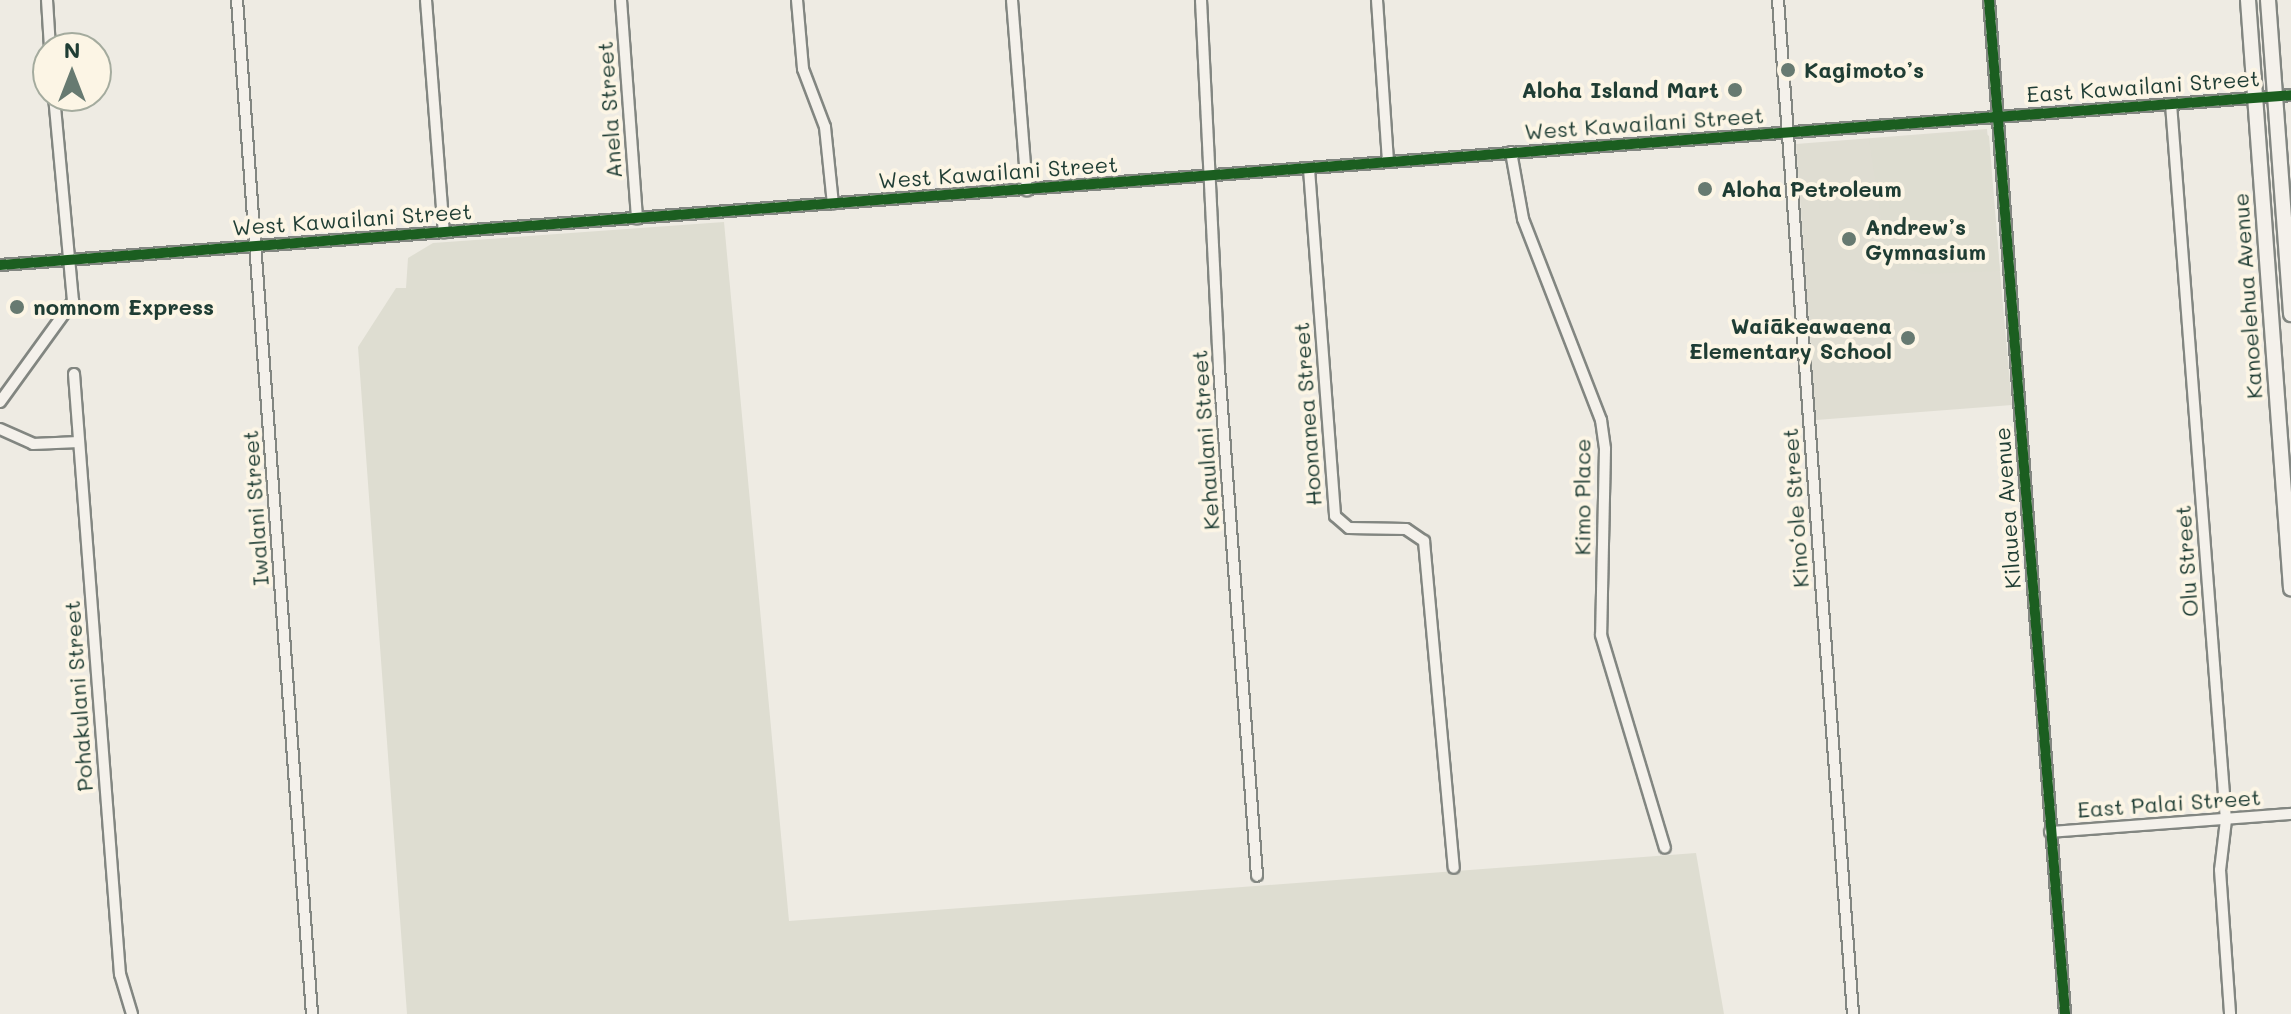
<!DOCTYPE html>
<html>
<head>
<meta charset="utf-8">
<style>
	body { margin:0 }
	#map { position:relative; width:2291px; height:1014px; overflow:hidden; background:#eeebe3; font-family:Mali,sans-serif }
	div>[style] { position:absolute }
	[style*='--x'] { left:calc(var(--x)*1px); top:calc(var(--y)*1px); width:calc(var(--w)*1px); rotate:calc(var(--a)*1deg) }
	.built>* { inset:0; background:#dfddd2 }
	.green>* { inset:0; background:#deddd1 }
	.roads { filter:drop-shadow(2px 0 #828681) drop-shadow(-2px 0 #828681) drop-shadow(0 2px #828681) drop-shadow(0 -2px #828681) }
	.minor>* { height:10px; margin:-5px; padding:0 5px; transform-origin:5px; border-radius:5px; background:#f4f1eb }
	.highway>* { height:14px; margin:-7px; padding:0 7px; transform-origin:7px; border-radius:7px; background:#f4f1eb }
	.cycleway>* { height:10px; margin:-5px; padding:0 5px; transform-origin:5px; border-radius:5px; background:#1b5e20 }
	.dots>* { width:22px; height:22px; translate:-50% -50%; box-sizing:border-box; border:4px solid #fcf5e5; border-radius:50% }
	span { translate:-50% -50%; white-space:nowrap; text-align:center; line-height:1.15; -webkit-text-stroke:8px #fcf5e5; paint-order:stroke }
	.poi-label { font-size:22px; color:#1f3d34; font-weight:700 }
	.left { translate:0 -50%; text-align:left }
	.right { translate:-100% -50%; text-align:right }
	.street-label { font-size:22px; color:#1f3d34 }
	.north { position:absolute; left:32px; top:32px; width:80px; height:80px; box-sizing:border-box; background:#fcf5e5; border:2px solid #a4ab9e; border-radius:50%; rotate:0deg; font-size:22px; font-weight:700; line-height:32px; text-align:center; color:#1f3d34 }
	.north::after { content:''; display:block; margin:auto; width:28px; height:36px; background:#677a71; clip-path:polygon(50% 0,100% 100%,50% 72%,0 100%) }
</style>
</head>
<body>
<div id="map">
	<div class="built">
		<i style="clip-path:polygon(1987px 129px,2012px 405px,1816px 420px,1796px 144px)"></i>
	</div>
	<div class="green">
		<i style="clip-path:polygon(1982px 131px,1989px 136px,2000px 271px,1922px 274px,1898px 266px,1887px 257px,1869px 140px)"></i>
		<i style="clip-path:polygon(724px 222px,789px 921px,1696px 853px,1724px 1014px,407px 1014px,358px 347px,396px 288px,406px 288px,408px 258px,433px 243px)"></i>
	</div>
	<div class="roads">
		<div class="minor">
			<i style="--x:47;--y:0;--w:48;--a:86.4"></i>
			<i style="--x:237;--y:0;--w:1017;--a:85.77"></i>
			<i style="--x:426;--y:0;--w:233;--a:85.6"></i>
			<i style="--x:621;--y:0;--w:219;--a:85.8"></i>
			<i style="--x:797;--y:0;--w:69;--a:85"></i>
			<i style="--x:803;--y:69;--w:62;--a:69.2"></i>
			<i style="--x:825;--y:127;--w:77;--a:84.1"></i>
			<i style="--x:1012;--y:0;--w:191;--a:85.5"></i>
			<i style="--x:1201;--y:0;--w:368;--a:87.2"></i>
			<i style="--x:1219;--y:368;--w:509;--a:85.72"></i>
			<i style="--x:1377;--y:0;--w:161;--a:86.1"></i>
			<i style="--x:1778;--y:0;--w:1017;--a:85.77"></i>
			<i style="--x:1989;--y:0;--w:1017;--a:85.71"></i>
			<i style="--x:2171;--y:104;--w:718;--a:85.61"></i>
			<i style="--x:2226;--y:820;--w:50;--a:96.8"></i>
			<i style="--x:2220;--y:870;--w:144;--a:86"></i>
			<i style="--x:1511;--y:152;--w:68;--a:79.8"></i>
			<i style="--x:1523;--y:219;--w:216;--a:68.8"></i>
			<i style="--x:1601;--y:420;--w:29;--a:82"></i>
			<i style="--x:1605;--y:449;--w:186;--a:91.2"></i>
			<i style="--x:1601;--y:635;--w:222;--a:73.3"></i>
			<i style="--x:1309;--y:169;--w:348;--a:85.7"></i>
			<i style="--x:1335;--y:516;--w:18;--a:41"></i>
			<i style="--x:1349;--y:528;--w:57;--a:1"></i>
			<i style="--x:1406;--y:529;--w:22;--a:34"></i>
			<i style="--x:1424;--y:541;--w:328;--a:84.8"></i>
			<i style="--x:0;--y:265;--w:2297;--a:-4.24"></i>
			<i style="--x:74;--y:374;--w:602;--a:85.62"></i>
			<i style="--x:120;--y:974;--w:42;--a:73.3"></i>
			<i style="--x:0;--y:402;--w:125;--a:-54.1"></i>
			<i style="--x:73;--y:301;--w:206;--a:-95.3"></i>
			<i style="--x:0;--y:429;--w:36;--a:24"></i>
			<i style="--x:33;--y:444;--w:46;--a:-2.5"></i>
			<i style="--x:2050;--y:832;--w:242;--a:-4.3"></i>
		</div>
		<div class="highway">
			<i style="--x:2248;--y:0;--w:590;--a:85.82"></i>
			<i style="--x:2268;--y:0;--w:315;--a:85.8"></i>
		</div>
	</div>
	<div class="cycleway">
		<i style="--x:1989;--y:0;--w:1017;--a:85.71"></i>
		<i style="--x:0;--y:265;--w:2297;--a:-4.24"></i>
	</div>
	<div class="dots">
		<i style="left:1788px;top:70px;background:#677a71"></i>
		<i style="left:1735px;top:90px;background:#677a71"></i>
		<i style="left:1705px;top:189px;background:#677a71"></i>
		<i style="left:1849px;top:239px;background:#677a71"></i>
		<i style="left:17px;top:307px;background:#677a71"></i>
		<i style="left:1908px;top:338px;background:#677a71"></i>
	</div>
	<div class="poi-label">
		<span class="left" style="left:1804px;top:70px">Kagimoto’s</span>
		<span class="right" style="left:1719px;top:90px">Aloha Island Mart</span>
		<span class="left" style="left:1721px;top:189px">Aloha Petroleum</span>
		<span class="left" style="left:1865px;top:239px">Andrew’s<br>Gymnasium</span>
		<span class="left" style="left:33px;top:307px">nomnom Express</span>
		<span class="right" style="left:1892px;top:338px">Waiākeawaena<br>Elementary School</span>
	</div>
	<div class="street-label">
		<span style="left:2143px;top:86px;rotate:-4deg">East Kawailani Street</span>
		<span style="left:609px;top:110px;rotate:-94deg">Anela Street</span>
		<span style="left:1644px;top:123px;rotate:-4deg">West Kawailani Street</span>
		<span style="left:998px;top:172px;rotate:-4deg">West Kawailani Street</span>
		<span style="left:352px;top:219px;rotate:-4deg">West Kawailani Street</span>
		<span style="left:2247px;top:296px;rotate:-94deg">Kanoelehua Avenue</span>
		<span style="left:1307px;top:414px;rotate:-94deg">Hoonanea Street</span>
		<span style="left:1205px;top:440px;rotate:-94deg">Kehaulani Street</span>
		<span style="left:1582px;top:497px;rotate:-90deg">Kimo Place</span>
		<span style="left:255px;top:508px;rotate:-94deg">Iwalani Street</span>
		<span style="left:1795px;top:508px;rotate:-94deg">Kinoʻole Street</span>
		<span style="left:2007px;top:508px;rotate:-94deg">Kilauea Avenue</span>
		<span style="left:2186px;top:561px;rotate:-94deg">Olu Street</span>
		<span style="left:78px;top:696px;rotate:-94deg">Pohakulani Street</span>
		<span style="left:2169px;top:803px;rotate:-4deg">East Palai Street</span>
	</div>
	<div class="north">N</div>
</div>
</body>
</html>
